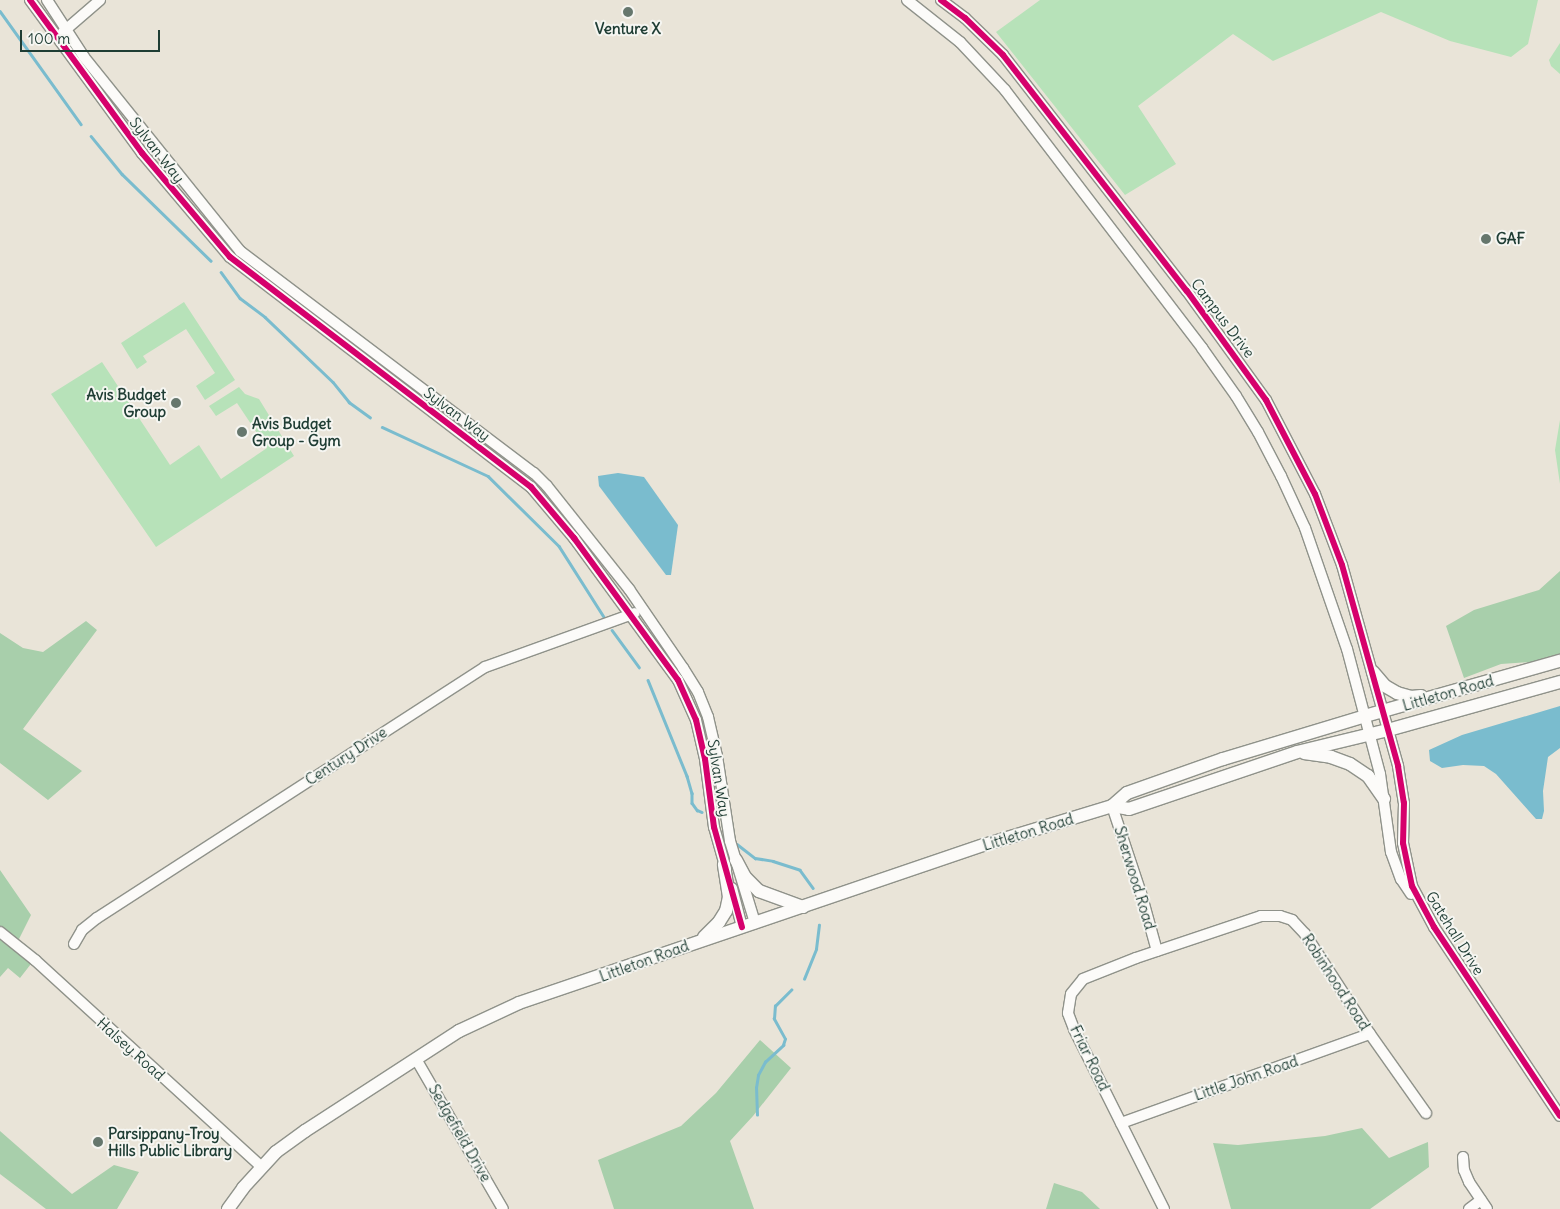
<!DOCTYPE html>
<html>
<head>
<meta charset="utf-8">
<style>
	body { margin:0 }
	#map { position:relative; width:1560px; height:1209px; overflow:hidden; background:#e9e4d8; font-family:Delius,sans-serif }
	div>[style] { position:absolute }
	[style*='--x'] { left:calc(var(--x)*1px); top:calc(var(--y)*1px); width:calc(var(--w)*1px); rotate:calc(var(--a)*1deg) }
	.green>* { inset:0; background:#b7e2b9 }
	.forest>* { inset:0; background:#a8cfab }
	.water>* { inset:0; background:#7abcce }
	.stream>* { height:2.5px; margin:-1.25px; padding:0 1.25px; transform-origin:1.25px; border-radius:1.25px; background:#7abcce }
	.roads { filter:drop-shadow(1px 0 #8f928a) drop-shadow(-1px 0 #8f928a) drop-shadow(0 1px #8f928a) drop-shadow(0 -1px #8f928a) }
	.minor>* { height:10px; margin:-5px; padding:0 5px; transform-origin:5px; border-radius:5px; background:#fcfbf9 }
	.major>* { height:12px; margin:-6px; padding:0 6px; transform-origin:6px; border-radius:6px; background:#fcfbf9 }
	.cycleway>* { height:6px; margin:-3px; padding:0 3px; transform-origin:3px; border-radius:3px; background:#d6006c }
	.dots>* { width:14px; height:14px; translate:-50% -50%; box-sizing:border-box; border:2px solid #f6f6f2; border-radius:50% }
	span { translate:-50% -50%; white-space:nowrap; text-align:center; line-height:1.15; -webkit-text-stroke:4px #f6f6f2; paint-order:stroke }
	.poi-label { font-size:15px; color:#1f3d34; font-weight:700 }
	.left { translate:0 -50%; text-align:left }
	.right { translate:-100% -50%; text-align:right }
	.street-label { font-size:15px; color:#1f3d34 }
	.scale { position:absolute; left:20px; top:30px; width:140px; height:22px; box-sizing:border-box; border:2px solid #1f3d34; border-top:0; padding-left:6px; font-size:15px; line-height:18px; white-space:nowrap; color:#1f3d34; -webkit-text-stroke:4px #f6f6f2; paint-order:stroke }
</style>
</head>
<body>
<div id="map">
	<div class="green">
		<i style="clip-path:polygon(1040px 0,1538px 0,1528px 44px,1511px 57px,1450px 41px,1381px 12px,1273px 61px,1233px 34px,1138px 106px,1176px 164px,1125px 195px,996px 32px)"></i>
		<i style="clip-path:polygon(1560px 43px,1560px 74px,1551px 66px,1549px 60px)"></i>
		<i style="clip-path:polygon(184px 302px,235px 380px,205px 400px,196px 386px,215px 373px,186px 329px,143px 356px,147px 362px,137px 369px,121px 343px)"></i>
		<i style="clip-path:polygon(102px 362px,170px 465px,199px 445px,221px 479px,267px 448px,237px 403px,216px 416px,209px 406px,239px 387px,245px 394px,259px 399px,294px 456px,156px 547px,51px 394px)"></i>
		<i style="clip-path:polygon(1560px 420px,1560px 484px,1555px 450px)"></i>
	</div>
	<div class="forest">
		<i style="clip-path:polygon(1560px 571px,1560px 655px,1531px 662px,1501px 664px,1464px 678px,1446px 626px,1474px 610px,1539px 590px)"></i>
		<i style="clip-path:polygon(86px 621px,97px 630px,23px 729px,82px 771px,48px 800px,0 763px,0 633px,23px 648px,43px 652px)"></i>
		<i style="clip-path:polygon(0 870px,31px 915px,16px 945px,34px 960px,20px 978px,8px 968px,0 977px)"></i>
		<i style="clip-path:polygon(760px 1040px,791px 1068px,753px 1116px,730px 1141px,754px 1209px,614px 1209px,598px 1160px,681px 1126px,716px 1093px)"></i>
		<i style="clip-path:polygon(1362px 1128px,1389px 1158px,1428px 1142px,1429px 1167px,1370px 1209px,1231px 1209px,1213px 1143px,1238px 1145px,1325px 1136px)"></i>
		<i style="clip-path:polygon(0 1131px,72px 1194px,114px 1165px,139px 1172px,117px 1209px,46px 1209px,0 1174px)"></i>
		<i style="clip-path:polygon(1054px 1183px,1082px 1192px,1100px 1209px,1046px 1209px)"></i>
	</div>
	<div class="water">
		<i style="clip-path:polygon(618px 473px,644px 477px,678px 525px,671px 575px,666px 575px,599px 486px,598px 476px)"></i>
		<i style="clip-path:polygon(1560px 706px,1560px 748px,1548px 757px,1543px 791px,1544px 811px,1542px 819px,1536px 819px,1496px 774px,1484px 766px,1463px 765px,1442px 768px,1430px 761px,1429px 750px,1462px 735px)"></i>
	</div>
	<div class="stream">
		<i style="--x:0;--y:11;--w:139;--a:54.4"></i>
		<i style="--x:91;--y:136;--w:49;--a:50.8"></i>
		<i style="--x:122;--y:174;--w:124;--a:44.3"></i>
		<i style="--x:221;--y:272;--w:32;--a:54"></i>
		<i style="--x:240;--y:298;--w:31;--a:37"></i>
		<i style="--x:265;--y:317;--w:94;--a:43.7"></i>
		<i style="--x:333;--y:382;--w:26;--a:51"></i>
		<i style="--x:349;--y:402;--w:26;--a:36"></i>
		<i style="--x:382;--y:427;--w:117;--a:24.8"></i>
		<i style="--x:488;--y:476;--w:100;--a:44.6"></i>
		<i style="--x:559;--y:546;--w:84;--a:57.6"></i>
		<i style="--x:612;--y:630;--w:46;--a:53.9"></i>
		<i style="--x:648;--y:680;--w:104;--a:67.9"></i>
		<i style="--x:687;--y:776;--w:18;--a:74"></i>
		<i style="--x:692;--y:793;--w:10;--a:90"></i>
		<i style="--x:692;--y:803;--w:9;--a:54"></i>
		<i style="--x:697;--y:810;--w:5;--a:22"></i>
		<i style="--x:737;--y:844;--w:23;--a:38"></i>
		<i style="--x:755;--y:858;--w:18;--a:9"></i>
		<i style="--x:773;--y:861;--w:28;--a:18"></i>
		<i style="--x:800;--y:870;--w:22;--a:54"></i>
		<i style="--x:804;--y:979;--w:32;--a:-68"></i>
		<i style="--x:816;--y:949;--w:24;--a:-83"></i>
		<i style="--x:757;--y:1115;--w:27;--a:-92"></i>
		<i style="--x:756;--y:1088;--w:13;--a:-81"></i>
		<i style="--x:758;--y:1075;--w:15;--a:-62"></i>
		<i style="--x:765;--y:1062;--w:25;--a:-43"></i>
		<i style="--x:783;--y:1045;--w:6;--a:-72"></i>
		<i style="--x:785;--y:1039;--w:23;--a:-119"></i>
		<i style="--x:774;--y:1019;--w:13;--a:-86"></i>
		<i style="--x:775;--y:1006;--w:23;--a:-45"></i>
	</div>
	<div class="roads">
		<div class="minor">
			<i style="--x:30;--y:0;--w:190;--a:53.8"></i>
			<i style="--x:142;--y:153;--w:136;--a:49.8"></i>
			<i style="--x:230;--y:257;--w:379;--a:37.4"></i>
			<i style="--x:531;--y:487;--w:67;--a:49.9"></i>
			<i style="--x:574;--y:538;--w:176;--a:53.8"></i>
			<i style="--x:678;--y:680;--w:44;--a:65.8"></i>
			<i style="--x:696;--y:720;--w:40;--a:77"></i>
			<i style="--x:705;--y:759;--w:69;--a:82.5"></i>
			<i style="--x:714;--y:827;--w:44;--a:74.1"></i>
			<i style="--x:47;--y:0;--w:68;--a:57"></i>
			<i style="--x:84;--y:57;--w:249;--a:51.2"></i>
			<i style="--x:240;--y:251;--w:368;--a:37.1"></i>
			<i style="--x:534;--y:473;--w:18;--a:45"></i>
			<i style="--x:547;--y:486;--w:132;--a:51.5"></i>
			<i style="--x:629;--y:589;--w:96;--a:55.6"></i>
			<i style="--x:683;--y:668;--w:28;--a:58"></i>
			<i style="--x:698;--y:692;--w:27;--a:68"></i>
			<i style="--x:708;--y:717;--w:40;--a:77"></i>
			<i style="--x:717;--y:756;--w:86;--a:81.3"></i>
			<i style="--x:730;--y:841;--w:86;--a:73"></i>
			<i style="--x:907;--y:0;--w:68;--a:38.4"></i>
			<i style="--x:960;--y:42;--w:66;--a:46.8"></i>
			<i style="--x:1005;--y:90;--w:325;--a:52.6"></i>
			<i style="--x:1202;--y:348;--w:59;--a:54.7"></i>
			<i style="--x:1236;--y:396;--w:42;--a:58.6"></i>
			<i style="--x:1258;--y:432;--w:50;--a:62.4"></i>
			<i style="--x:1281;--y:476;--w:57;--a:65.2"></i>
			<i style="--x:1305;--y:528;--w:128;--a:70.9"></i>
			<i style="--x:1347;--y:649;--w:129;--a:75.2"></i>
			<i style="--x:1380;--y:774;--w:79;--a:82"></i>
			<i style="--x:1391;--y:852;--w:29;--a:70"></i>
			<i style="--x:1401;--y:879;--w:18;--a:56"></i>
			<i style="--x:941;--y:0;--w:30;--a:37"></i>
			<i style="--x:965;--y:18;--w:53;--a:44.2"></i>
			<i style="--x:1003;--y:55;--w:299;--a:52.1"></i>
			<i style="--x:1187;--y:291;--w:135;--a:54.1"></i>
			<i style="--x:1266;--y:400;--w:106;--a:62.5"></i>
			<i style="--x:1315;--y:494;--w:76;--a:69.2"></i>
			<i style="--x:1342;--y:565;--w:209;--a:74.4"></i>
			<i style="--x:1398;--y:766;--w:37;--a:81"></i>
			<i style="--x:1404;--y:803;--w:40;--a:91.4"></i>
			<i style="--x:1403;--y:843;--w:44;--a:78.2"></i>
			<i style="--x:1412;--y:886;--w:47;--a:61.8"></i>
			<i style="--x:1434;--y:927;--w:227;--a:56.3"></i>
			<i style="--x:63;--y:32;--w:49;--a:-40.9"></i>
			<i style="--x:1112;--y:806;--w:92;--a:71.6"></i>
			<i style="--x:1141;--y:893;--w:60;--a:74.6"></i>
			<i style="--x:732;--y:888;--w:40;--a:75.6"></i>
			<i style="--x:0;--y:932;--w:45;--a:38.7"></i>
			<i style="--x:35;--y:960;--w:307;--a:42.4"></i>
			<i style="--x:74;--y:944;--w:16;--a:-60"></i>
			<i style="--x:82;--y:930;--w:19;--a:-39"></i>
			<i style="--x:97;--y:918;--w:462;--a:-32.9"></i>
			<i style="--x:485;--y:667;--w:159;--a:-19.8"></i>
			<i style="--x:416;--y:1059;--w:173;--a:59.9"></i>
			<i style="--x:1121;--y:1123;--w:264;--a:-19.7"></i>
			<i style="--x:1463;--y:1157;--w:13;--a:86"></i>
			<i style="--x:1464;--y:1170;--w:13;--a:67"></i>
			<i style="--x:1469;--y:1182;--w:32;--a:56"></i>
			<i style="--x:1164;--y:1209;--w:201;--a:-116.6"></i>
			<i style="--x:1074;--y:1029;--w:17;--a:-111"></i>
			<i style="--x:1068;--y:1013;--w:19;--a:-81"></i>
			<i style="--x:1071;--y:994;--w:19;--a:-51"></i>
			<i style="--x:1083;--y:979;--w:57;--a:-21.6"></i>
			<i style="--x:1136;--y:958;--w:132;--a:-18.6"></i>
			<i style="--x:1261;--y:916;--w:19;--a:0"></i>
			<i style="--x:1280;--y:916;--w:13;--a:18"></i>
			<i style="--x:1292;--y:920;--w:19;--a:47"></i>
			<i style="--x:1305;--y:934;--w:119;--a:57"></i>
			<i style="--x:1370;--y:1034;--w:97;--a:54.7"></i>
			<i style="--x:1469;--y:1209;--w:15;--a:-37"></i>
		</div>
		<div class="major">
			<i style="--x:1373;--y:672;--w:18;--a:49"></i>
			<i style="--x:1385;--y:686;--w:14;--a:30"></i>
			<i style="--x:1397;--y:693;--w:15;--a:16"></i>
			<i style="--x:1411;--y:697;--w:10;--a:-6"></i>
			<i style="--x:1304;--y:753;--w:27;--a:8"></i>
			<i style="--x:1331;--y:757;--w:20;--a:20"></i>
			<i style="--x:1350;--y:764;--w:22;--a:34"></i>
			<i style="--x:1368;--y:776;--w:28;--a:55"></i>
			<i style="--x:1112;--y:806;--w:17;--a:10"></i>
			<i style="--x:1129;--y:809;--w:177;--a:-18.7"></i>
			<i style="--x:1297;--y:752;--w:94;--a:-13.6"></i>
			<i style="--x:1388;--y:730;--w:179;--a:-15.6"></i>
			<i style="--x:736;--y:860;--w:19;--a:62"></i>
			<i style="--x:745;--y:877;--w:20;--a:45"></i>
			<i style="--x:759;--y:891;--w:47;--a:20"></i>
			<i style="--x:704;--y:937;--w:21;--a:-45"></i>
			<i style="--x:719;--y:922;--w:13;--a:-58"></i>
			<i style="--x:726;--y:911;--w:14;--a:-78"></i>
			<i style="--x:729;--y:897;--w:33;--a:-99"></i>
			<i style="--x:228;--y:1209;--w:26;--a:-54"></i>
			<i style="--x:243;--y:1188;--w:49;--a:-47.5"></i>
			<i style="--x:276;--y:1152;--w:36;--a:-36"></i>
			<i style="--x:305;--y:1131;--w:184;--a:-33"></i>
			<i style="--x:459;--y:1031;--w:66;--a:-25"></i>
			<i style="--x:519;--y:1003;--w:491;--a:-18.8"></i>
			<i style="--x:984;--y:845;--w:134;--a:-16.9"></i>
			<i style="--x:1112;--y:806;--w:20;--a:-41"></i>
			<i style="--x:1127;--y:793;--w:102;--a:-19.5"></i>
			<i style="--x:1223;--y:759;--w:148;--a:-16.8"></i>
			<i style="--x:1365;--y:716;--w:203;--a:-15.8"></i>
		</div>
	</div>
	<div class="cycleway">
		<i style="--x:30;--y:0;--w:190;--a:53.8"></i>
		<i style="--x:142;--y:153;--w:136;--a:49.8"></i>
		<i style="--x:230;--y:257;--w:379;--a:37.4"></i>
		<i style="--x:531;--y:487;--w:67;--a:49.9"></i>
		<i style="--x:574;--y:538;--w:176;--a:53.8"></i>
		<i style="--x:678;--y:680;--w:44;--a:65.8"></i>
		<i style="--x:696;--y:720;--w:40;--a:77"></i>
		<i style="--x:705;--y:759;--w:69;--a:82.5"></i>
		<i style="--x:714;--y:827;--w:104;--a:74.4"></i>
		<i style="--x:941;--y:0;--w:30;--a:37"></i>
		<i style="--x:965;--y:18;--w:53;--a:44.2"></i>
		<i style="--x:1003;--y:55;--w:299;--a:52.1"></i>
		<i style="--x:1187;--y:291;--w:135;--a:54.1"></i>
		<i style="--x:1266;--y:400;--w:106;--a:62.5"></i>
		<i style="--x:1315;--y:494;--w:76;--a:69.2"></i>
		<i style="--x:1342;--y:565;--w:209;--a:74.4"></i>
		<i style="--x:1398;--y:766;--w:37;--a:81"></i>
		<i style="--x:1404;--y:803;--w:40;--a:91.4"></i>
		<i style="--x:1403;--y:843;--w:44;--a:78.2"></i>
		<i style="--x:1412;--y:886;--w:47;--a:61.8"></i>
		<i style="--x:1434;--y:927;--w:227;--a:56.3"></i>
	</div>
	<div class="dots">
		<i style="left:628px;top:12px;background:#66776d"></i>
		<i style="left:1486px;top:239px;background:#66776d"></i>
		<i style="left:176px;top:403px;background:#66776d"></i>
		<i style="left:242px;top:432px;background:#66776d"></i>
		<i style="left:98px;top:1142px;background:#66776d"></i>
	</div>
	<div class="poi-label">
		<span style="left:628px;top:29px">Venture X</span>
		<span class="left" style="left:1496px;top:239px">GAF</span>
		<span class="right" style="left:166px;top:403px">Avis Budget<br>Group</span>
		<span class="left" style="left:252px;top:432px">Avis Budget<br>Group - Gym</span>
		<span class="left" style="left:108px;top:1142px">Parsippany-Troy<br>Hills Public Library</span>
	</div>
	<div class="street-label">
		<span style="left:157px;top:150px;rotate:52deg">Sylvan Way</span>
		<span style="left:1223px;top:318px;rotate:53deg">Campus Drive</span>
		<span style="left:457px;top:414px;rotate:37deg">Sylvan Way</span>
		<span style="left:1448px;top:693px;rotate:-16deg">Littleton Road</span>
		<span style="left:346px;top:756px;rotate:-33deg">Century Drive</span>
		<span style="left:719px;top:778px;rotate:81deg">Sylvan Way</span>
		<span style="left:1028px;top:832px;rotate:-17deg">Littleton Road</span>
		<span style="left:1135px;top:878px;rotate:73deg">Sherwood Road</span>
		<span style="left:1455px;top:933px;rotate:58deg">Gatehall Drive</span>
		<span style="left:644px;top:961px;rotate:-20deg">Littleton Road</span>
		<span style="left:1336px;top:982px;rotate:57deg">Robinhood Road</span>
		<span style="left:131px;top:1049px;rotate:42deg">Halsey Road</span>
		<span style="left:1090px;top:1058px;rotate:64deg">Friar Road</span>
		<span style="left:1246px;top:1078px;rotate:-19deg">Little John Road</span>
		<span style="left:460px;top:1133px;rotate:60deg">Sedgefield Drive</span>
	</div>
	<div class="scale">100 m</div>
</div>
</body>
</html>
